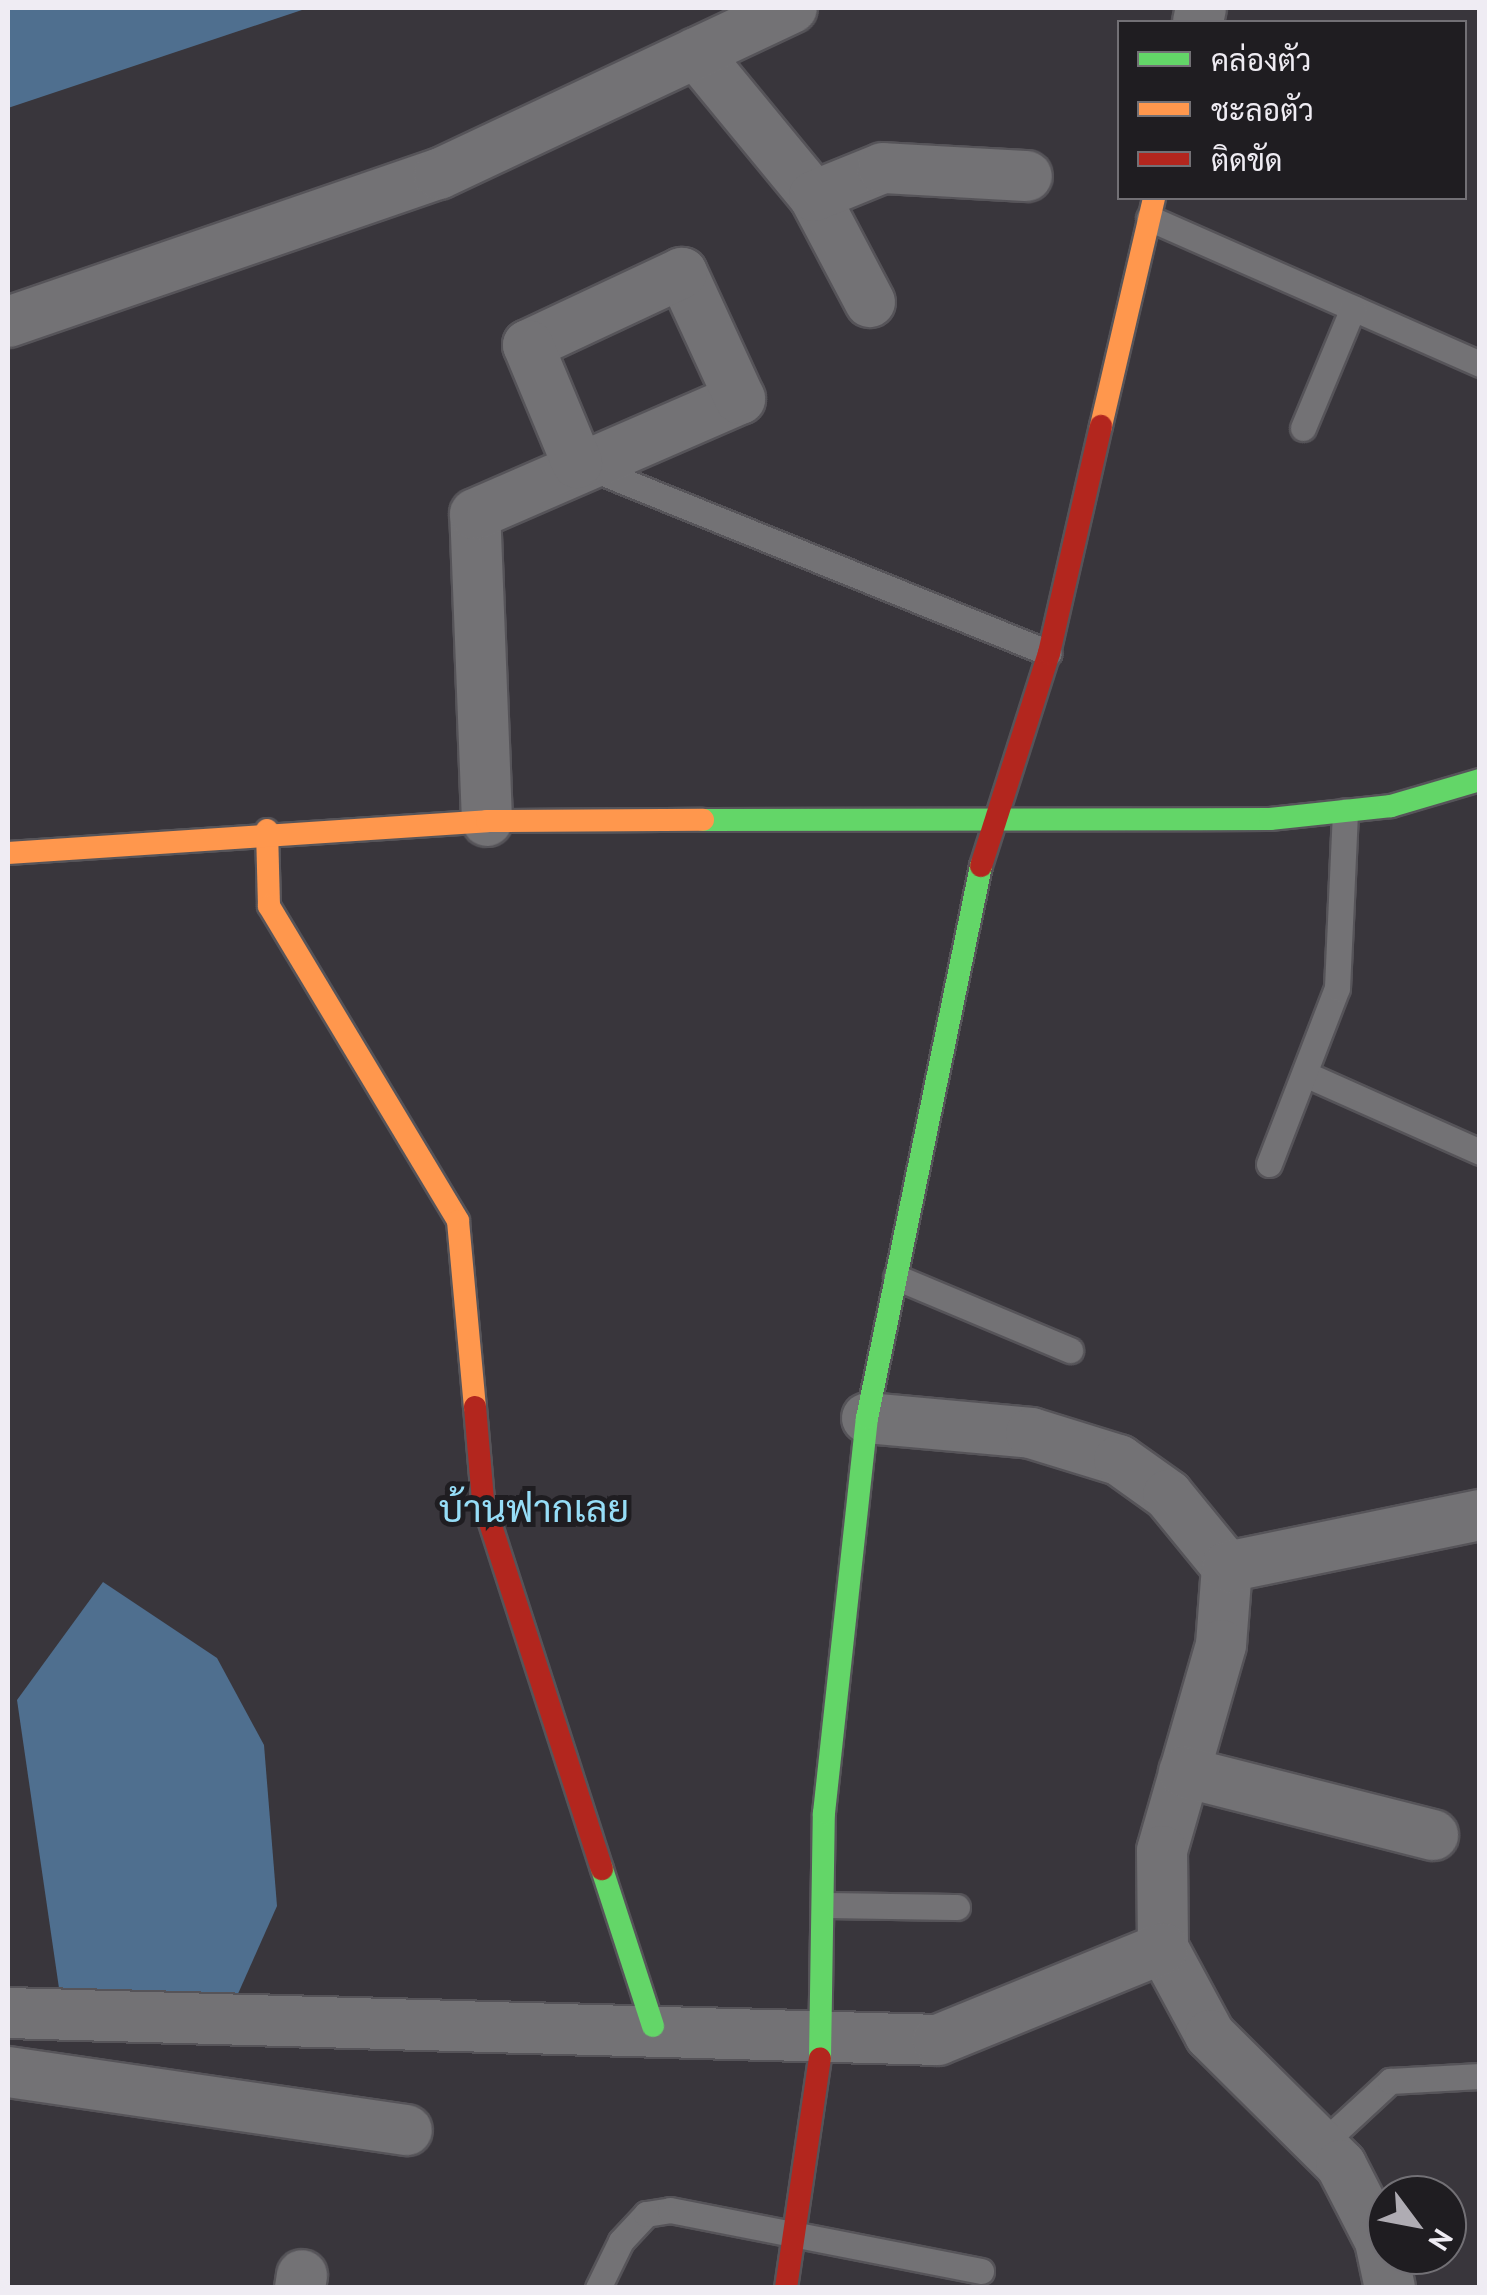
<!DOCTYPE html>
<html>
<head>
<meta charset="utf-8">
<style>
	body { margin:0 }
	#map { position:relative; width:1487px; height:2295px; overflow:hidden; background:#39363c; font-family:"PT Sans",Sarabun,sans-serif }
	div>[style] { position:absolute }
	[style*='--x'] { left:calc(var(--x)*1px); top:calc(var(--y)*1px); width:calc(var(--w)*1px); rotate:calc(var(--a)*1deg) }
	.water>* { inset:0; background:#4f6f8f }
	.roads { filter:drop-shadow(2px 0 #565459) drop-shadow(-2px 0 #565459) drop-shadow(0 2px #565459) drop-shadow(0 -2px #565459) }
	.lane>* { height:25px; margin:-12.5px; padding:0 12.5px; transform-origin:12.5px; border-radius:12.5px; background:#737275 }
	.street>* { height:50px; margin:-25px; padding:0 25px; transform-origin:25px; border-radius:25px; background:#737275 }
	.fast>* { height:22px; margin:-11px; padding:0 11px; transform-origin:11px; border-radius:11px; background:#63d668 }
	.slow>* { height:22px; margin:-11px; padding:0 11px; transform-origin:11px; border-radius:11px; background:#ff974d }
	.jam>* { height:22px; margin:-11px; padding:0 11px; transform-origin:11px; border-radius:11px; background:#b3261e }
	span { translate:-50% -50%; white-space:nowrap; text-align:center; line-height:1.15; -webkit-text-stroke:10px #1f1d21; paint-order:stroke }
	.quarter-label { font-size:38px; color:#96ddf7 }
	.frame { position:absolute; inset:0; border:10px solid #efecf3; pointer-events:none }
	.legend { position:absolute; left:1117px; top:20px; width:350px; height:180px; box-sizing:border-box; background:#1f1d21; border:2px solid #727075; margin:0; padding:12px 18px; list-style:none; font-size:30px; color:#efecf3 }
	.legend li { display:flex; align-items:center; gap:20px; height:50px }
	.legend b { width:50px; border:2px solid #727075 }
	.north { position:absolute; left:1367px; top:2175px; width:100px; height:100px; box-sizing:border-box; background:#1f1d21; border:2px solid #727075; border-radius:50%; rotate:122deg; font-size:28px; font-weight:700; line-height:40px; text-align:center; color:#efecf3 }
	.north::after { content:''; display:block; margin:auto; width:35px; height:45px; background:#afacb3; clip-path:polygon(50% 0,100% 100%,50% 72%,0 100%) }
</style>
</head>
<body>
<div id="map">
	<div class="water">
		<i style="clip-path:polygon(8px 8px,308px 8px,8px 108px)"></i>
		<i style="clip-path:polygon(103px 1582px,217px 1658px,264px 1745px,277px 1906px,237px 1996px,60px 1995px,17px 1700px)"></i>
	</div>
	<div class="roads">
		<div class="lane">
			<i style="--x:1149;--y:218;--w:362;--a:23.8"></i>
			<i style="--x:1303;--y:428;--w:130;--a:-67.4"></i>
			<i style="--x:586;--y:466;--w:499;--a:22"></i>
			<i style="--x:1305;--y:1074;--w:192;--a:24"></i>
			<i style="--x:1269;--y:1164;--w:189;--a:-68.9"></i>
			<i style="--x:1337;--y:988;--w:177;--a:-87.4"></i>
			<i style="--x:896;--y:1277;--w:189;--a:22.8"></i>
			<i style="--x:824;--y:1905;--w:133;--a:0.9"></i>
			<i style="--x:1322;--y:2144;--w:93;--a:-42.8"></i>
			<i style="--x:1390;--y:2081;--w:90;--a:-3.2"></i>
			<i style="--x:598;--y:2288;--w:52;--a:-63.9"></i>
			<i style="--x:621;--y:2241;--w:37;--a:-47"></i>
			<i style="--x:646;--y:2214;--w:24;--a:-9"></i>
			<i style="--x:670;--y:2210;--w:317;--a:11.1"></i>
		</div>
		<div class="street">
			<i style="--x:1198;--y:22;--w:14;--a:-78"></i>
			<i style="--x:696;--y:53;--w:185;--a:50.5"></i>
			<i style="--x:814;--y:196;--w:120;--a:62.2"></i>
			<i style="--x:814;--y:196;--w:74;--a:-22.1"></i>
			<i style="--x:883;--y:168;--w:144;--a:3.2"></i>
			<i style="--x:8;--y:322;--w:456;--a:-19"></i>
			<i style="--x:439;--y:174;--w:390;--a:-25.2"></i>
			<i style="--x:487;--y:821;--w:307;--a:-92.2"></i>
			<i style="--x:475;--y:514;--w:289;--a:-23.5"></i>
			<i style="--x:740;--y:399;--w:139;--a:-114.7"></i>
			<i style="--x:682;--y:273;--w:170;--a:154.9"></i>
			<i style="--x:528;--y:345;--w:128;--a:67.4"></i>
			<i style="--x:867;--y:1418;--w:165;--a:5.2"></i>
			<i style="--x:1031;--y:1433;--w:92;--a:17.1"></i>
			<i style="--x:1119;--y:1460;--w:60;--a:35.5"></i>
			<i style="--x:1168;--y:1495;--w:93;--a:50.7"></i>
			<i style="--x:1227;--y:1567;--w:78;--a:94.4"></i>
			<i style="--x:1221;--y:1645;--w:214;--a:106"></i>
			<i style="--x:1162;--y:1851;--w:97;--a:89.4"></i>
			<i style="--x:1163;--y:1948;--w:99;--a:61.6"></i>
			<i style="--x:1210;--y:2035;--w:185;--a:44.8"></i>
			<i style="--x:1341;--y:2165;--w:85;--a:62.8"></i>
			<i style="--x:1380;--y:2241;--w:48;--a:78"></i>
			<i style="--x:1227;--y:1567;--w:258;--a:-11.6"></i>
			<i style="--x:1184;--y:1772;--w:257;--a:14.2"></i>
			<i style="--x:8;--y:2013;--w:930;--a:1.66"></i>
			<i style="--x:938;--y:2040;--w:243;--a:-22.2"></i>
			<i style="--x:8;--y:2072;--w:403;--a:8.3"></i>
			<i style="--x:300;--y:2288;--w:13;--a:-81"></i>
		</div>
		<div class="fast">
			<i style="--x:703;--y:820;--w:567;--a:-0.1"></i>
			<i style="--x:1270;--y:819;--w:122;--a:-6.1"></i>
			<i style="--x:1391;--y:806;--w:93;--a:-16.3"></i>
			<i style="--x:602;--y:1869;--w:165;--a:72"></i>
			<i style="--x:820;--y:2058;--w:245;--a:-89.1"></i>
			<i style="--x:824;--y:1813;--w:397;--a:-83.8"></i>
			<i style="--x:867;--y:1418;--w:564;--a:-78.33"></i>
		</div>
		<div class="slow">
			<i style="--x:1101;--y:426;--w:234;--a:-76.9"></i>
			<i style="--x:267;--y:830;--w:76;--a:88.5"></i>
			<i style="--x:269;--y:906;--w:367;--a:59"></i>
			<i style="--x:458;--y:1221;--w:187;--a:84.8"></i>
			<i style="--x:8;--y:853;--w:480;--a:-3.8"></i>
			<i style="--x:487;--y:821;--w:216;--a:-0.3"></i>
		</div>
		<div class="jam">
			<i style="--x:981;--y:866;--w:224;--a:-72.3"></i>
			<i style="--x:1049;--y:653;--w:233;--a:-77.1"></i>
			<i style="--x:475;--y:1407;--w:94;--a:85.1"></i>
			<i style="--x:483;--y:1501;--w:387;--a:72.1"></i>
			<i style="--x:786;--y:2288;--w:232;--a:-81.6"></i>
		</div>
	</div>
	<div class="quarter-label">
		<span style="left:534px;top:1508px">บ้านฟากเลย</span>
	</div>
	<div class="frame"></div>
	<ul class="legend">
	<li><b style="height:12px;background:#63d668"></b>คล่องตัว</li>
	<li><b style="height:12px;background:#ff974d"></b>ชะลอตัว</li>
	<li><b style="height:12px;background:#b3261e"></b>ติดขัด</li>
	</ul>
	<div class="north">N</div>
</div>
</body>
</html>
